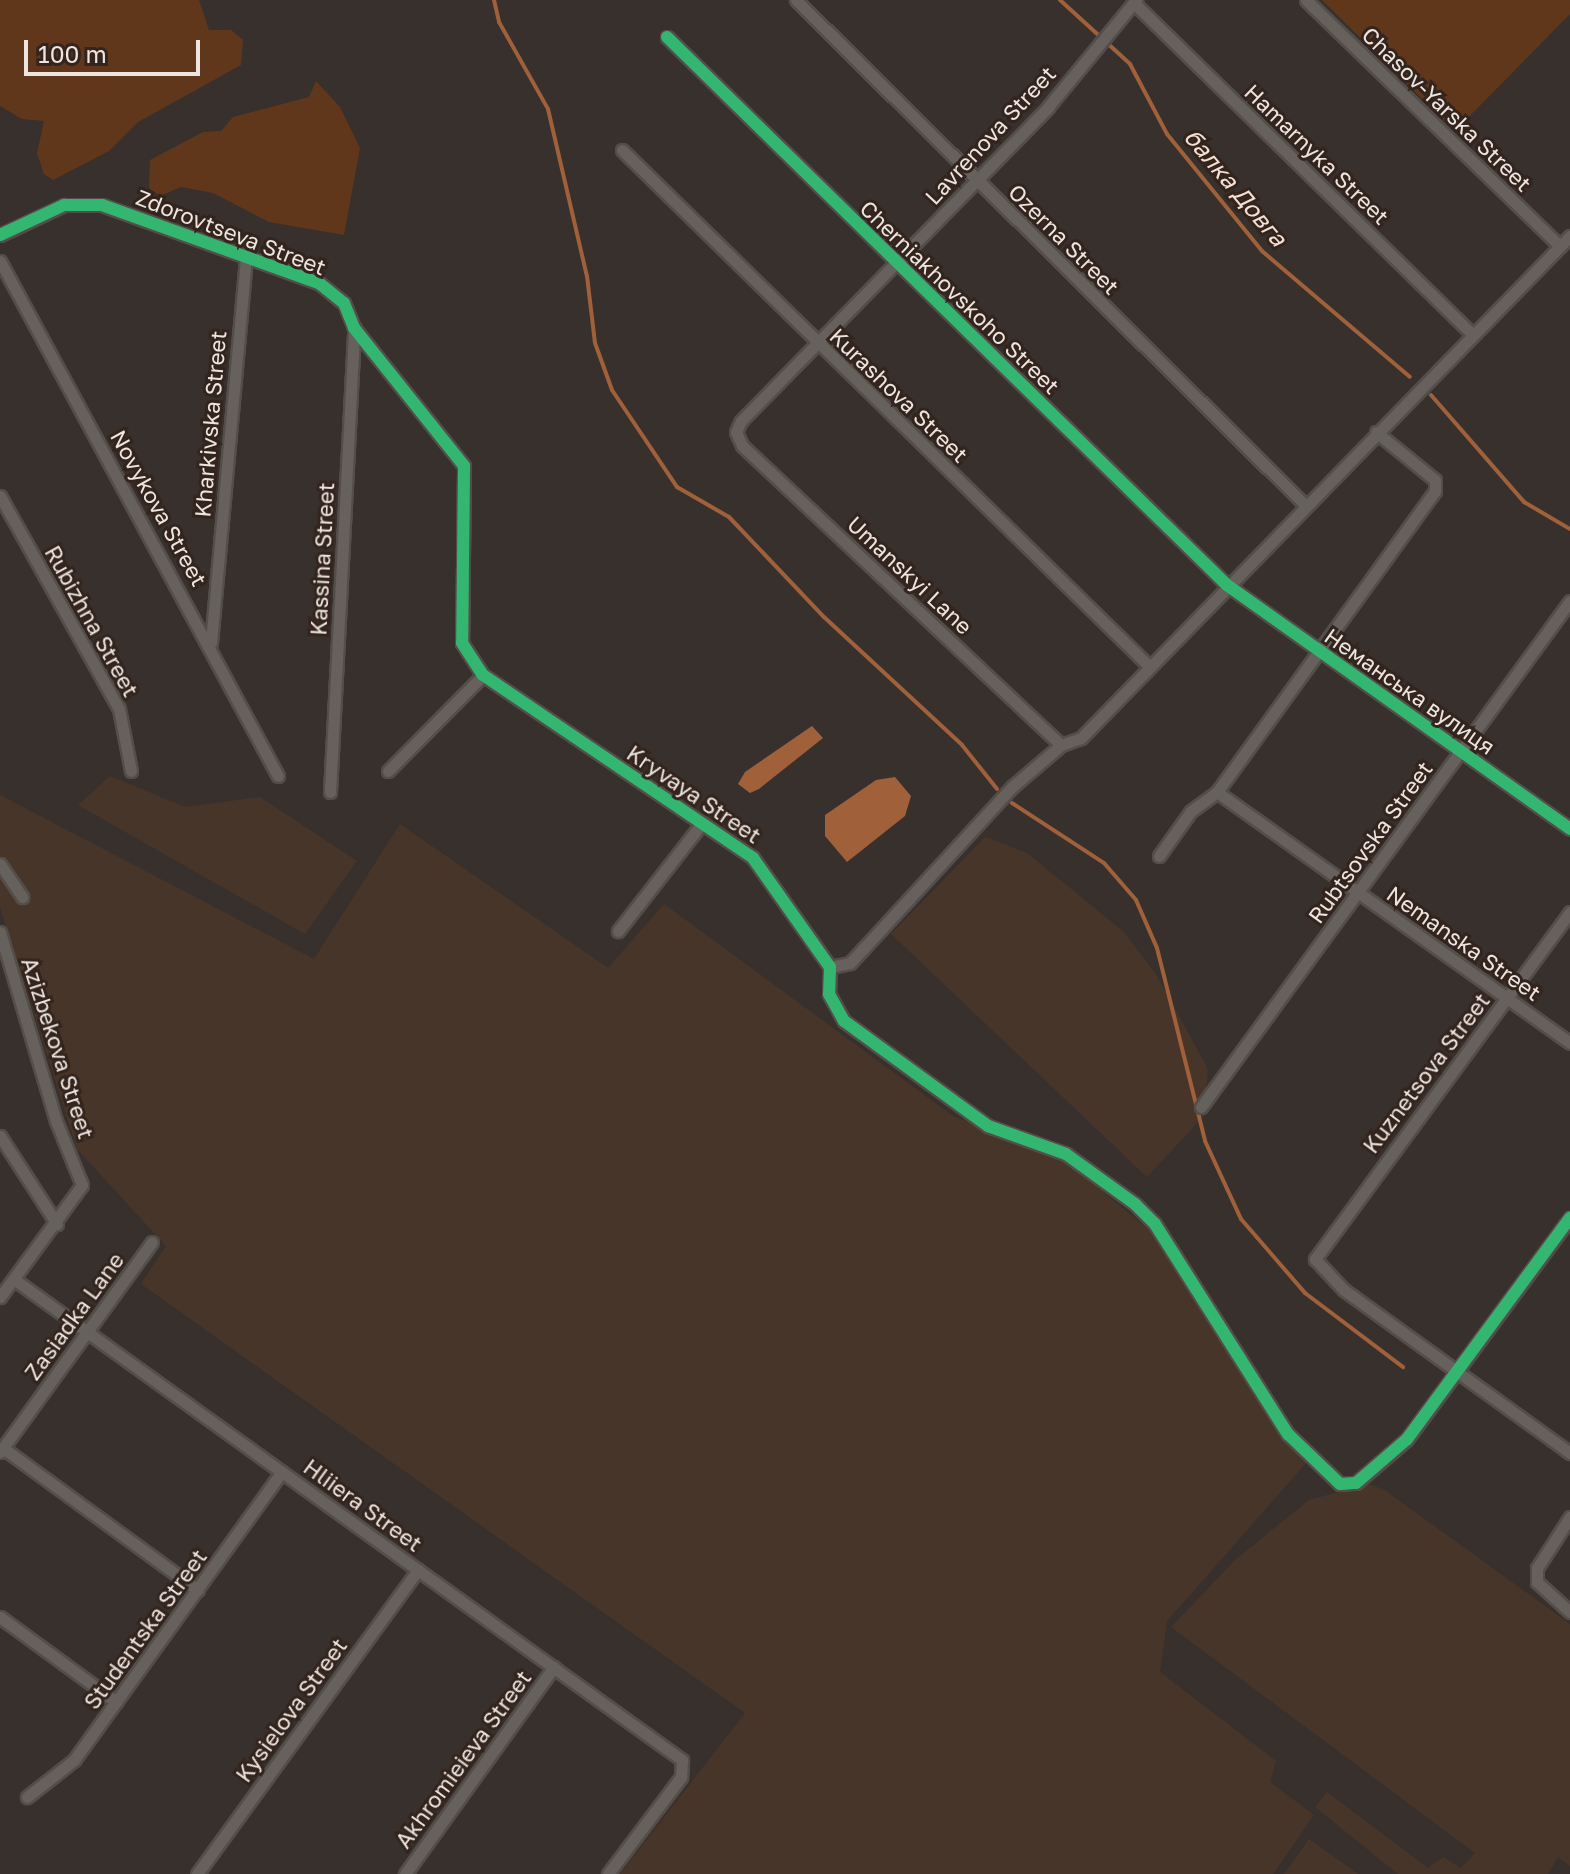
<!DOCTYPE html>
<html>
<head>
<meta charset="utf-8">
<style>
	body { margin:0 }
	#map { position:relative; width:1570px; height:1874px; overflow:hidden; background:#38302c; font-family:"Golos Text",sans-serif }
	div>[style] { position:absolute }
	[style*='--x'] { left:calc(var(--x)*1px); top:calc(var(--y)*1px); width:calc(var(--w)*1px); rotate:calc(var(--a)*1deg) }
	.built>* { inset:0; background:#48352a }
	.green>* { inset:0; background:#61371c }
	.water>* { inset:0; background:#a0603a }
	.stream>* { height:4px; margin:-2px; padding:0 2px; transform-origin:2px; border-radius:2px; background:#a0603a }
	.roads { filter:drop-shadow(2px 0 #544e4a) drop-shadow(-2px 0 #544e4a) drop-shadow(0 2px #544e4a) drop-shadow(0 -2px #544e4a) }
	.minor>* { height:11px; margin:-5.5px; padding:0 5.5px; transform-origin:5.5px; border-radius:5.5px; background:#67615d }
	.cycleway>* { height:12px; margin:-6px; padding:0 6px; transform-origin:6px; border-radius:6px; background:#33b770 }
	span { translate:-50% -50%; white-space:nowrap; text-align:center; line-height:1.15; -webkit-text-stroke:6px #33251d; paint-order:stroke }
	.street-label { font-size:22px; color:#eee5e0 }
	.water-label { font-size:24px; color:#f4e0d5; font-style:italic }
	.scale { position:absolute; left:24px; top:40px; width:176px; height:36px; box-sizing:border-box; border:4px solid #eee5e0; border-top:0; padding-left:10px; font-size:24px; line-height:28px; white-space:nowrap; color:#eee5e0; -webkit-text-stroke:6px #33251d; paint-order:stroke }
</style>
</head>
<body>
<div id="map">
	<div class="built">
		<i style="clip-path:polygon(110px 776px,185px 807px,260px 797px,357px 861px,305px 934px,78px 805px)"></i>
		<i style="clip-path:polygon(0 795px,314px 959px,400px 824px,608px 968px,664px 904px,953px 1116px,1065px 1160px,1155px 1235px,1308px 1461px,1167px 1621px,1160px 1672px,1276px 1761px,1270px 1782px,1314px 1815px,1273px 1874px,620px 1874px,745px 1713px,141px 1284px,166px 1246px,77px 1149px,0 907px)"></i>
		<i style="clip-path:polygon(985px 837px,1027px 853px,1123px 931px,1156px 974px,1208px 1069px,1204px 1116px,1147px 1177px,891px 934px)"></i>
		<i style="clip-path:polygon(1368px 1484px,1383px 1489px,1570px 1624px,1570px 1866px,1558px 1857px,1548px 1874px,1398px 1874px,1315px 1807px,1327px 1792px,1428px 1868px,1443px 1857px,1461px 1868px,1475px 1853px,1171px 1627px,1236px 1559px,1309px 1500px)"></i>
		<i style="clip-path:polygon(1309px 1839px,1358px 1874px,1284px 1874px)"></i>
	</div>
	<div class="green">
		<i style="clip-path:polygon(0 0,199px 0,209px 30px,231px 30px,243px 40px,241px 65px,138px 122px,109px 151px,53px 180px,44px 174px,37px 153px,44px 121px,22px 119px,0 106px)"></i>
		<i style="clip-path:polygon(1322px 0,1570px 0,1570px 14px,1455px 131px)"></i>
		<i style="clip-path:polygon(316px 81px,340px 107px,360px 148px,344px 235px,269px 222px,213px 193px,181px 187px,160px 196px,149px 188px,150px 160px,203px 132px,221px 131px,233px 117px,309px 97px)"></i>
	</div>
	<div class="water">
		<i style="clip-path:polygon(812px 726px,823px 738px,759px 789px,750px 793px,738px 784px,745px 772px)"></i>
		<i style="clip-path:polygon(895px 777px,911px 796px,905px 816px,847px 862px,825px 836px,825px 815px,876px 780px)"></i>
	</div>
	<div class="stream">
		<i style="--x:494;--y:0;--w:23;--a:77"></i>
		<i style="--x:499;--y:22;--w:100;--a:60.6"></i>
		<i style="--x:548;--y:109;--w:171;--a:76.9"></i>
		<i style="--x:587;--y:276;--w:67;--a:83.2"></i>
		<i style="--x:595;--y:343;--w:50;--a:70.1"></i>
		<i style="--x:612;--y:390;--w:117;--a:56.2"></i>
		<i style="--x:677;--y:487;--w:60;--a:30"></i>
		<i style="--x:729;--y:517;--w:138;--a:46.5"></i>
		<i style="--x:824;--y:617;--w:188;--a:42.8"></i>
		<i style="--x:962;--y:745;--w:56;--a:51.5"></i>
		<i style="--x:1060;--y:0;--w:95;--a:42.4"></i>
		<i style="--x:1130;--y:64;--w:79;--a:62.1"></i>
		<i style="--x:1167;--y:134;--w:151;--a:50.9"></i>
		<i style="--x:1262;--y:251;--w:194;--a:40.4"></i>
		<i style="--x:1431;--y:395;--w:142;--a:49"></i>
		<i style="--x:1524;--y:502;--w:53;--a:30.4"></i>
		<i style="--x:1012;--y:803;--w:110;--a:33.1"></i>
		<i style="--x:1104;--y:863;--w:49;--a:49.1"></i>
		<i style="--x:1136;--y:900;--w:52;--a:66.4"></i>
		<i style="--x:1157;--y:948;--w:199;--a:76"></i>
		<i style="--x:1205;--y:1141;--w:86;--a:65.2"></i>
		<i style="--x:1241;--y:1219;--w:98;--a:49.1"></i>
		<i style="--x:1305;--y:1293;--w:123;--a:37.1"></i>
	</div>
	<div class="roads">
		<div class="minor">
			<i style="--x:796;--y:0;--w:717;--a:44.77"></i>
			<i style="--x:1306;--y:0;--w:354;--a:44.1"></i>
			<i style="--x:1134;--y:3;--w:474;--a:44.4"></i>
			<i style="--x:667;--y:37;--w:784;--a:44.38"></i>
			<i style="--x:1227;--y:585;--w:421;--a:35.4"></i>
			<i style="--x:622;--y:150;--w:738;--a:44.4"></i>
			<i style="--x:0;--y:235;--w:71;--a:-25.1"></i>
			<i style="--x:64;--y:205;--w:38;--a:0"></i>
			<i style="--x:102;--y:205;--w:231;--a:19.8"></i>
			<i style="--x:319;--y:283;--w:32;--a:39"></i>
			<i style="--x:344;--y:303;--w:27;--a:68"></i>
			<i style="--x:354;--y:328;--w:176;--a:51.4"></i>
			<i style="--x:464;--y:466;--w:177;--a:90.6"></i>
			<i style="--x:462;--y:643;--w:38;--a:57"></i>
			<i style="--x:483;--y:675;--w:326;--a:34.1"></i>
			<i style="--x:753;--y:858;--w:133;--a:54.8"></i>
			<i style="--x:830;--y:967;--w:27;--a:92"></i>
			<i style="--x:829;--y:994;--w:31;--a:61"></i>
			<i style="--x:844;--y:1021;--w:178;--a:36.1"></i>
			<i style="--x:988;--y:1126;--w:83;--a:19.7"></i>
			<i style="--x:1066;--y:1154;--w:85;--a:35.9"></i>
			<i style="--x:1135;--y:1204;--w:28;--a:45"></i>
			<i style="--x:1155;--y:1224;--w:249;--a:57.7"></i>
			<i style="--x:1288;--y:1434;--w:72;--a:43.9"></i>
			<i style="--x:1340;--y:1484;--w:16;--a:-4"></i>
			<i style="--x:1356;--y:1483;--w:67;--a:-40.8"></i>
			<i style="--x:1407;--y:1439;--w:275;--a:-53.6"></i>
			<i style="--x:0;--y:261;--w:585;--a:61.64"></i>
			<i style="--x:0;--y:496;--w:244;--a:60.8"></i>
			<i style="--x:119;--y:709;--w:63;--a:79"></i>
			<i style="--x:211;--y:643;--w:388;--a:-84.8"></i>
			<i style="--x:1061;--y:745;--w:438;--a:-136.8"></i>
			<i style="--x:742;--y:445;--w:14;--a:-115"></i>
			<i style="--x:736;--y:432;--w:12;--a:-66"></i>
			<i style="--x:741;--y:421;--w:439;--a:-45.6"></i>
			<i style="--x:1048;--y:107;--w:139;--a:-50.6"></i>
			<i style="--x:388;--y:771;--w:135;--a:-45.3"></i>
			<i style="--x:330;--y:792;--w:465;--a:-87"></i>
			<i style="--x:1217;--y:792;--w:433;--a:35.4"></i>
			<i style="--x:1159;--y:856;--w:55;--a:-54.6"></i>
			<i style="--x:1191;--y:811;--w:32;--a:-36"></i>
			<i style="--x:1217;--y:792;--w:372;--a:-54.1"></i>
			<i style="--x:1435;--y:491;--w:11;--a:-90"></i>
			<i style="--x:1435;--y:480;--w:76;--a:-140.9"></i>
			<i style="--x:0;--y:864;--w:40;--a:56"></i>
			<i style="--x:1570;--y:912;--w:431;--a:126.3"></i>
			<i style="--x:1315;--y:1259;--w:42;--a:46.9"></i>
			<i style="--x:1344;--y:1290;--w:279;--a:35.8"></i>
			<i style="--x:618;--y:931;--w:137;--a:-52.1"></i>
			<i style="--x:0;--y:932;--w:197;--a:73.5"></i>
			<i style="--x:56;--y:1121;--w:69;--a:67.9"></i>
			<i style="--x:82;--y:1185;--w:139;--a:126.2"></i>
			<i style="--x:830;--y:967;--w:20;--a:-11"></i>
			<i style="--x:850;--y:963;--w:19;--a:-47"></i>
			<i style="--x:863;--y:949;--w:220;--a:-47.4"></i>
			<i style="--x:1012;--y:787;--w:65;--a:-40.6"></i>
			<i style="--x:1061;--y:745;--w:21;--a:-19"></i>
			<i style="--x:1081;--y:738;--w:701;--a:-45.75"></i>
			<i style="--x:1201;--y:1107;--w:626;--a:-53.9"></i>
			<i style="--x:0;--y:1136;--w:105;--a:57.1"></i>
			<i style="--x:15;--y:1280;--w:822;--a:35.74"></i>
			<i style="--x:682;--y:1760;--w:17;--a:93"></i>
			<i style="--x:681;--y:1777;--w:121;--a:127"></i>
			<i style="--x:3;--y:1448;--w:241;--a:36.1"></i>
			<i style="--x:0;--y:1452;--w:259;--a:-54.1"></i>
			<i style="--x:1570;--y:1517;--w:61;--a:122.9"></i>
			<i style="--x:1537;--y:1568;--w:14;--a:90"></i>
			<i style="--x:1537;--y:1582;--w:45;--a:42.3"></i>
			<i style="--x:0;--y:1617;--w:144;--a:36.2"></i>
			<i style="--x:27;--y:1797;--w:60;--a:-38.2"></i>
			<i style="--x:74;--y:1760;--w:355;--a:-54.2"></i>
			<i style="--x:197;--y:1874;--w:376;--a:-54"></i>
			<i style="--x:405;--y:1874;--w:255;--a:-54.3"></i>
		</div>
	</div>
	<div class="cycleway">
		<i style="--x:667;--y:37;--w:784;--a:44.38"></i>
		<i style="--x:1227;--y:585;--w:421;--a:35.4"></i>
		<i style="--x:0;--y:235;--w:71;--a:-25.1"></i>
		<i style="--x:64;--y:205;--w:38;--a:0"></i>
		<i style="--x:102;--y:205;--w:231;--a:19.8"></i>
		<i style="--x:319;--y:283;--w:32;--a:39"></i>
		<i style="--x:344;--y:303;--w:27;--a:68"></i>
		<i style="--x:354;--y:328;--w:176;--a:51.4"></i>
		<i style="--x:464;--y:466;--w:177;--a:90.6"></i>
		<i style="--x:462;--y:643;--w:38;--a:57"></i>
		<i style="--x:483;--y:675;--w:326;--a:34.1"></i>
		<i style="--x:753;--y:858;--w:133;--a:54.8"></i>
		<i style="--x:830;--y:967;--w:27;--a:92"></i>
		<i style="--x:829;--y:994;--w:31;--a:61"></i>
		<i style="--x:844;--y:1021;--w:178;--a:36.1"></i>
		<i style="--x:988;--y:1126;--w:83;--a:19.7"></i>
		<i style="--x:1066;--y:1154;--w:85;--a:35.9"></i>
		<i style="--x:1135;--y:1204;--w:28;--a:45"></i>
		<i style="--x:1155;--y:1224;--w:249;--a:57.7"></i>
		<i style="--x:1288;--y:1434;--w:72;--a:43.9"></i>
		<i style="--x:1340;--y:1484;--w:16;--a:-4"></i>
		<i style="--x:1356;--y:1483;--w:67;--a:-40.8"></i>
		<i style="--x:1407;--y:1439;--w:275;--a:-53.6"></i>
	</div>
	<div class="street-label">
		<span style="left:1447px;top:109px;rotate:44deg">Chasov-Yarska Street</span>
		<span style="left:990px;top:135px;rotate:-47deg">Lavrenova Street</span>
		<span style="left:1317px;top:154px;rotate:44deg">Hamarnyka Street</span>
		<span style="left:231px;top:232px;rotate:21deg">Zdorovtseva Street</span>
		<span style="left:1064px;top:239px;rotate:45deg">Ozerna Street</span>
		<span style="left:960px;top:297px;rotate:44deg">Cherniakhovskoho Street</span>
		<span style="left:899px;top:395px;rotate:44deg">Kurashova Street</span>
		<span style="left:210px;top:424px;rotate:-85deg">Kharkivska Street</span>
		<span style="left:159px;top:508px;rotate:61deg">Novykova Street</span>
		<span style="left:322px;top:559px;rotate:-87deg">Kassina Street</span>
		<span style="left:910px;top:575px;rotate:43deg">Umanskyi Lane</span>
		<span style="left:92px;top:621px;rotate:61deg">Rubizhna Street</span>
		<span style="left:1410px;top:691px;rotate:35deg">Неманська вулиця</span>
		<span style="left:694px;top:794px;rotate:34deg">Kryvaya Street</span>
		<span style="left:1370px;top:842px;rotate:-54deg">Rubtsovska Street</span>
		<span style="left:1464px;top:943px;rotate:35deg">Nemanska Street</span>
		<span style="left:58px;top:1048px;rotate:72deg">Azizbekova Street</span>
		<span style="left:1426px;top:1073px;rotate:-53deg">Kuznetsova Street</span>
		<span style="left:74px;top:1316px;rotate:-54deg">Zasiadka Lane</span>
		<span style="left:363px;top:1505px;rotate:36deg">Hliiera Street</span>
		<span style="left:145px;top:1629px;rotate:-54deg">Studentska Street</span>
		<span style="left:291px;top:1710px;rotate:-54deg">Kysielova Street</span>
		<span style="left:463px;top:1759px;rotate:-54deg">Akhromieieva Street</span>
	</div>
	<div class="water-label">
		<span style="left:1236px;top:187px;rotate:50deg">балка Довга</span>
	</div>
	<div class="scale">100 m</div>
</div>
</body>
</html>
